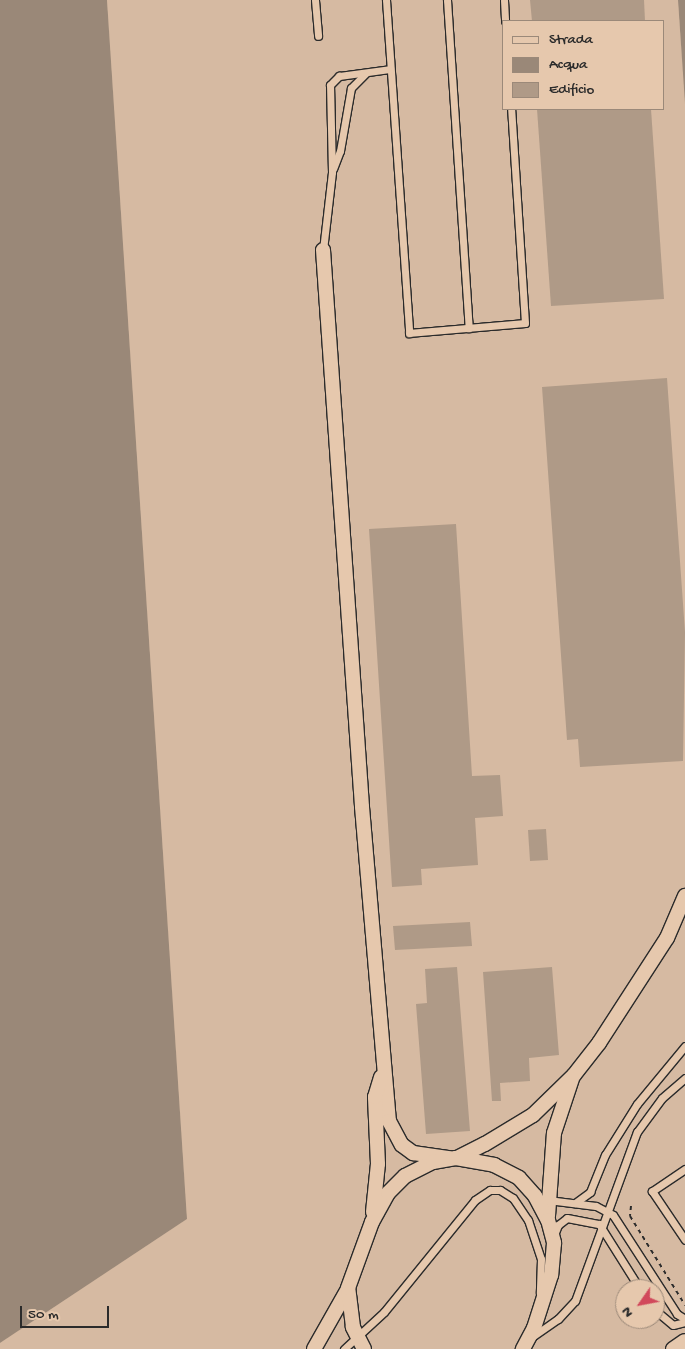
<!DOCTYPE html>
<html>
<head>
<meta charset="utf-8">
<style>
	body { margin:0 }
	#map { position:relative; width:685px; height:1349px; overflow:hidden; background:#e6c8ad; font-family:"Gochi Hand",sans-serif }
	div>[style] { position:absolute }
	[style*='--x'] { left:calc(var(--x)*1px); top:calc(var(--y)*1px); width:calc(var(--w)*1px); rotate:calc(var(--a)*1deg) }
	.built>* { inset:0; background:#d6baa2 }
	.water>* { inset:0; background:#9a8878 }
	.building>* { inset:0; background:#af9a87 }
	.path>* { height:2px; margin-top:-1px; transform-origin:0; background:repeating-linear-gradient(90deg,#2b2b2b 0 4px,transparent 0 8px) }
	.roads { filter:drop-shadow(1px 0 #2b2b2b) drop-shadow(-1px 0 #2b2b2b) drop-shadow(0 1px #2b2b2b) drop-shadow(0 -1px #2b2b2b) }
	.lane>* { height:7px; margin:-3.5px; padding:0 3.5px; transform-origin:3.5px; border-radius:3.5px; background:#e6c8ad }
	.street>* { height:14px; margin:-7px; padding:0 7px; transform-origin:7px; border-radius:7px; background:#e6c8ad }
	span { translate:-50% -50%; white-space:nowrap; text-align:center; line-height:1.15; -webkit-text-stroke:4px #e6c8ad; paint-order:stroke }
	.legend { position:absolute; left:502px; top:20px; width:162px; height:90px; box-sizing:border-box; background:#e6c8ad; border:1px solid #9b8979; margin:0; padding:6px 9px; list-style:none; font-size:15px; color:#2b2b2b }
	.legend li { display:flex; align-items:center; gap:10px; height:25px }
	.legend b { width:25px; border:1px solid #9b8979 }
	.north { position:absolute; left:615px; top:1279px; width:50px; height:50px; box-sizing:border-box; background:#e6c8ad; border:1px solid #9b8979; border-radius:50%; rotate:237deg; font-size:14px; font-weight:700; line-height:20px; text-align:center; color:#2b2b2b }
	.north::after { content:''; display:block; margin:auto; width:18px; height:22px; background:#d1495b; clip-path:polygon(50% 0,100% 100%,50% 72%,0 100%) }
	.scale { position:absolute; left:20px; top:1306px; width:89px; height:22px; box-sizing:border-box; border:2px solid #2b2b2b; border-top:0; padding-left:6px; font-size:15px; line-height:18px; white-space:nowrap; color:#2b2b2b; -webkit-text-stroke:4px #e6c8ad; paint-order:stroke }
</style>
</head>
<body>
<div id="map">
	<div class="built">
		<i style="clip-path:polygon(evenodd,107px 0,678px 0,685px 104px,685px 1349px,0 1349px,0 1343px,187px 1219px,107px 0,504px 21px,664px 21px,664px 109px,504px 109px,504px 21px,107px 0,625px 1289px,655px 1289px,655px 1319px,625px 1319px,625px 1289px)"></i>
	</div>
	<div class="water">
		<i style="clip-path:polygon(0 0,107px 0,187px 1219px,0 1343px)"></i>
		<i style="clip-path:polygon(678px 0,685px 0,685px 104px)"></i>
	</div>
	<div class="building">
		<i style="clip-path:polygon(530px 0,644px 0,645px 21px,532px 21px)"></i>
		<i style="clip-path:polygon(537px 109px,651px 109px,664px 299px,551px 306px)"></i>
		<i style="clip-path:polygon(667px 378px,685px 632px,683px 761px,580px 767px,578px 739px,567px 740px,542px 387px)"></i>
		<i style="clip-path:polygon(456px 524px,472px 776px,500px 775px,503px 816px,475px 818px,478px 865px,421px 869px,422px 885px,392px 887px,369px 529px)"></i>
		<i style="clip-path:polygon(546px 829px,548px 860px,530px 861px,528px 830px)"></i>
		<i style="clip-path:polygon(470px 922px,472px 946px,395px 950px,393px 926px)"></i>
		<i style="clip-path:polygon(457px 967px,470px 1131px,426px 1134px,416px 1004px,427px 1003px,425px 969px)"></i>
		<i style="clip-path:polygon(552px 967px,559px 1055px,529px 1058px,530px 1081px,500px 1083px,501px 1101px,492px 1101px,483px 972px)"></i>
	</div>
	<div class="path">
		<i style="--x:631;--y:1206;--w:10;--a:96"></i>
		<i style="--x:630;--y:1216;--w:105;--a:58.3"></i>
	</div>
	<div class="roads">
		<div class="lane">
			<i style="--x:315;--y:0;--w:36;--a:85"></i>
			<i style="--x:386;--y:0;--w:334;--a:86"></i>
			<i style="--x:409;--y:333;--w:116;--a:-4.9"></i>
			<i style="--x:525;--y:323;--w:214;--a:-93.7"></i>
			<i style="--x:447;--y:0;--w:329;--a:86.2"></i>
			<i style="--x:504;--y:0;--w:21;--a:87"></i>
			<i style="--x:333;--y:169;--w:19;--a:-69"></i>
			<i style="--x:340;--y:151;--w:64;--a:-80.1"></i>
			<i style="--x:351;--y:88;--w:20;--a:-45"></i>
			<i style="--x:323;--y:250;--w:79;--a:-83.4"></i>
			<i style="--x:332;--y:172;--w:87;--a:-91.3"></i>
			<i style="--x:330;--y:85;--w:13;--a:-45"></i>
			<i style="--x:339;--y:76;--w:51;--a:-7.8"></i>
			<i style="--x:685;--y:1169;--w:40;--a:146"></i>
			<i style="--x:652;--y:1191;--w:59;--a:56"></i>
			<i style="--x:548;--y:1200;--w:48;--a:7.1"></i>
			<i style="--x:596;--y:1206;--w:19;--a:28"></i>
			<i style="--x:613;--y:1215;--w:118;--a:57.1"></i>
			<i style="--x:677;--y:1314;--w:9;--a:32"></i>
			<i style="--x:575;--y:1203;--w:19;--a:-36"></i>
			<i style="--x:590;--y:1192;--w:40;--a:-68"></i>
			<i style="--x:605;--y:1155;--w:60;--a:-57.9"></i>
			<i style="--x:637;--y:1104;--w:75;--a:-50.4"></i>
			<i style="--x:554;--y:1235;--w:11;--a:-68"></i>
			<i style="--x:558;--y:1225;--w:11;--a:-38"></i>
			<i style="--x:567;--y:1218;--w:33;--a:11"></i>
			<i style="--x:599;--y:1224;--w:77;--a:57.8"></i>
			<i style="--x:655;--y:1310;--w:23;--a:40"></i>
			<i style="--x:673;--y:1325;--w:12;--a:-14"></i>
			<i style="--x:532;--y:1337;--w:32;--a:-35"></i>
			<i style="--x:558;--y:1319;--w:25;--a:-47"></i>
			<i style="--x:575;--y:1301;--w:180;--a:-69.9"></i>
			<i style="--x:637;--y:1132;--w:42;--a:-53.7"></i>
			<i style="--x:662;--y:1098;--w:30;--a:-41"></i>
			<i style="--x:344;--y:1349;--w:54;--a:-42.8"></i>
			<i style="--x:384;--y:1312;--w:144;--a:-50.9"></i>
			<i style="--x:475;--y:1200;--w:18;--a:-34"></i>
			<i style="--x:490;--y:1190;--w:10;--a:0"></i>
			<i style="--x:500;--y:1190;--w:15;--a:32"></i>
			<i style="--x:513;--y:1198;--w:27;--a:56"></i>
			<i style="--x:528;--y:1220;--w:41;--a:71.6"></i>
			<i style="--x:541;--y:1259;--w:34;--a:92"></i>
		</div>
		<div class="street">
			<i style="--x:323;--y:250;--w:558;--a:85.99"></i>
			<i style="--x:362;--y:807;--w:315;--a:85.1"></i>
			<i style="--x:389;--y:1121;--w:27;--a:62"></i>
			<i style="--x:402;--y:1145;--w:14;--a:36"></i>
			<i style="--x:413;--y:1153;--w:37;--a:8"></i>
			<i style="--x:457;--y:1158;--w:31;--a:-27"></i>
			<i style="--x:485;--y:1144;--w:56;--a:-31.1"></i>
			<i style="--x:533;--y:1115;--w:57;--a:-44.3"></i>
			<i style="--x:574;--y:1075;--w:41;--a:-52"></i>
			<i style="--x:599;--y:1043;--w:125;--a:-57.1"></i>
			<i style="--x:667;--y:938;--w:46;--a:-66.8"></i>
			<i style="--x:373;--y:1212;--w:48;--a:-84.1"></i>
			<i style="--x:378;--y:1164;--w:67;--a:-92.6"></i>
			<i style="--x:375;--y:1097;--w:21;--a:-73"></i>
			<i style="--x:548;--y:1216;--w:83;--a:-85.9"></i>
			<i style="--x:554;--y:1133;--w:57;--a:-71.6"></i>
			<i style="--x:314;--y:1349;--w:69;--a:-60.5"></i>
			<i style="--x:364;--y:1349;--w:25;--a:-117"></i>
			<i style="--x:353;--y:1327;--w:39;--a:-97"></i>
			<i style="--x:348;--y:1288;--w:70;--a:-70"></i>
			<i style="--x:372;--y:1222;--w:33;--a:-61"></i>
			<i style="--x:388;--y:1193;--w:24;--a:-45"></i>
			<i style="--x:405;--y:1176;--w:31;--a:-27"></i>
			<i style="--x:433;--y:1162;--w:23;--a:-10"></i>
			<i style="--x:456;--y:1158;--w:39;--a:10"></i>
			<i style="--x:494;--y:1165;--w:28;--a:27"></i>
			<i style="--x:519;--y:1178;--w:24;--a:48"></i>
			<i style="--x:535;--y:1196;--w:27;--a:62"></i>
			<i style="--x:548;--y:1220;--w:24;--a:75"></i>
			<i style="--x:554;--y:1243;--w:32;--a:95"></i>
			<i style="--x:551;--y:1275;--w:56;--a:107.8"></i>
			<i style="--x:534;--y:1328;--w:24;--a:118"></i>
			<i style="--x:673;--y:1349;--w:14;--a:-34"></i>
		</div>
	</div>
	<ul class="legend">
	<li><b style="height:6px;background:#e6c8ad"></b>Strada</li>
	<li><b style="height:14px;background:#9a8878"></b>Acqua</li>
	<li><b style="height:14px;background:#af9a87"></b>Edificio</li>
	</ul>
	<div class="north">N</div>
	<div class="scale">50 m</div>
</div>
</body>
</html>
